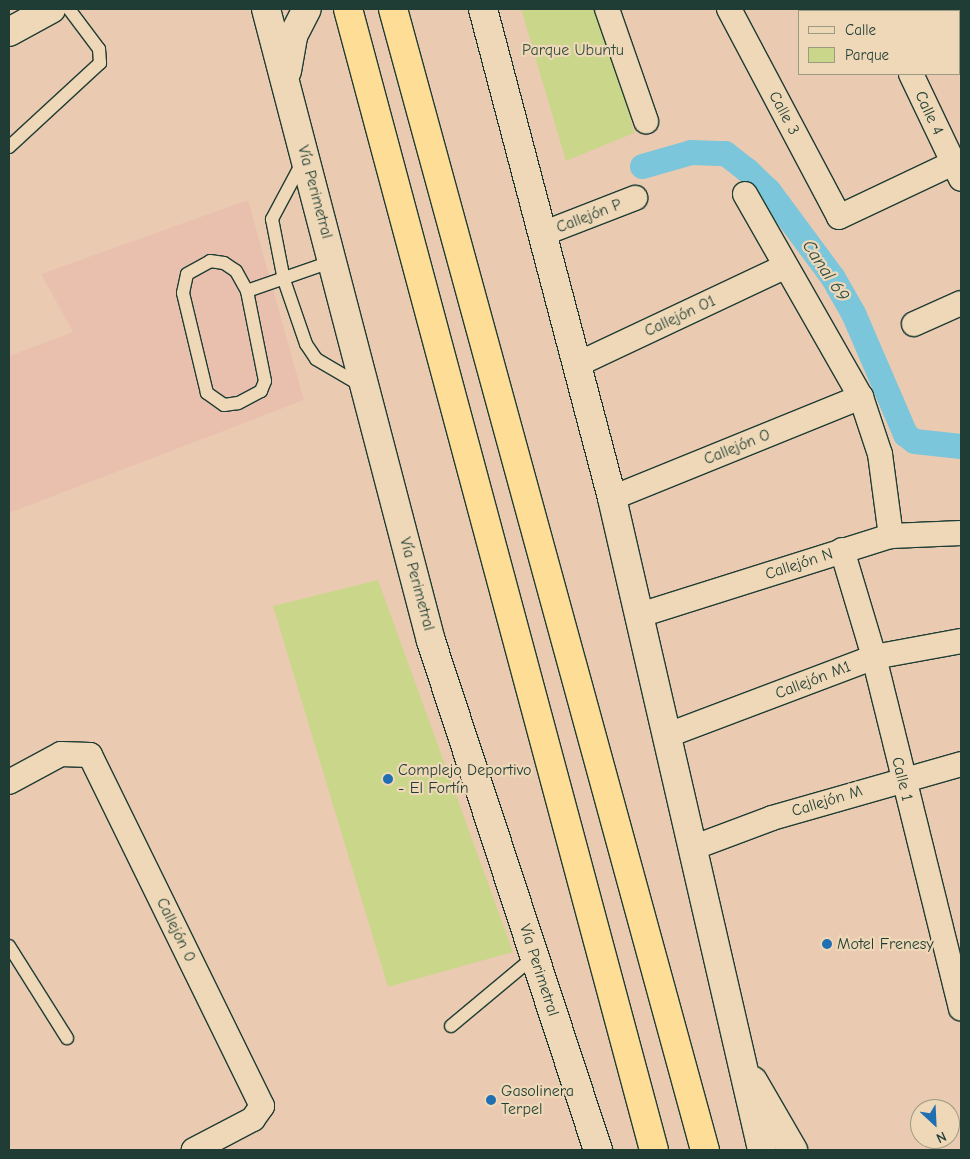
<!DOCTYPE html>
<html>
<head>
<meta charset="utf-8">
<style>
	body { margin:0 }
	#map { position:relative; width:970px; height:1159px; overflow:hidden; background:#ebcab2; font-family:"Comic Neue",sans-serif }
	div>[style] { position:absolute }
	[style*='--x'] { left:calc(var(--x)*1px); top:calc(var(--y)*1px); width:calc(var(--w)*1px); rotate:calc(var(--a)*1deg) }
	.built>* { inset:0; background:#e9c0ae }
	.green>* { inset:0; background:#cad68a }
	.canal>* { height:25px; margin:-12.5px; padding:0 12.5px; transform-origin:12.5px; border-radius:12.5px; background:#7bc6db }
	.roads { filter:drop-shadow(1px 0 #1f3d34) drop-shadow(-1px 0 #1f3d34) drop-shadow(0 1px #1f3d34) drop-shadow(0 -1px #1f3d34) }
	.service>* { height:12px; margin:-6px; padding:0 6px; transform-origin:6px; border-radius:6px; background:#eed8b7 }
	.minor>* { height:24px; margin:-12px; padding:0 12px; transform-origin:12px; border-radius:12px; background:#eed8b7 }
	.tertiary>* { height:28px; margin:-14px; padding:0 14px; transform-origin:14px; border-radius:14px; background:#eed8b7 }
	.secondary>* { height:28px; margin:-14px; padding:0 14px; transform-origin:14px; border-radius:14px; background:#eed8b7 }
	.trunk>* { height:28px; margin:-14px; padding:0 14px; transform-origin:14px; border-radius:14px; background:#fedd96 }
	.dots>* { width:14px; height:14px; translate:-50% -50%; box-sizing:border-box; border:2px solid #eed8b7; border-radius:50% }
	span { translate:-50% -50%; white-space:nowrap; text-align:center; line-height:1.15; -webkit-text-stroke:4.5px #eed8b7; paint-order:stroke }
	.park-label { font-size:16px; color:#304c3d }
	.street-label { font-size:16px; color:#1f3d34 }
	.poi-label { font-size:16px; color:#1f3d34 }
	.left { translate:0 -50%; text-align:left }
	.water-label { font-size:18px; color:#284b45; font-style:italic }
	.frame { position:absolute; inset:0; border:10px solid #1f3d34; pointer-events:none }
	.legend { position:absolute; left:798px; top:10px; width:162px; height:65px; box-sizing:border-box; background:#eed8b7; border:1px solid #9b9a83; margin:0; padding:6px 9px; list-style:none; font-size:15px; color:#1f3d34 }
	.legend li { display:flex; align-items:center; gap:10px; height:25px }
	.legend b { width:25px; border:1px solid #9b9a83 }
	.north { position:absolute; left:910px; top:1099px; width:50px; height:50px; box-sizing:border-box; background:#eed8b7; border:1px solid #9b9a83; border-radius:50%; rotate:155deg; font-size:14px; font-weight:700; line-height:20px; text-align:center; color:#1f3d34 }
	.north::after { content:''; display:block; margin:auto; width:18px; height:22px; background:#1f6fb2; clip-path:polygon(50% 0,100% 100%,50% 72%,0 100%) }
</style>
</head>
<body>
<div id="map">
	<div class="built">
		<i style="clip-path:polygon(248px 200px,304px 400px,9px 513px,9px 356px,73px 332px,41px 274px)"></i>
	</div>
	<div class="green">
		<i style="clip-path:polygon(521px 9px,604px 9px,634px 133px,566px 161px)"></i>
		<i style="clip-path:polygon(378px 580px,513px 952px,388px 987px,273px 606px)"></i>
	</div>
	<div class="canal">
		<i style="--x:642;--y:166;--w:51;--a:-15.9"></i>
		<i style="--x:691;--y:152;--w:34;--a:2"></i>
		<i style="--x:725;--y:153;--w:28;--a:38"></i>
		<i style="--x:747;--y:170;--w:29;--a:44"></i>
		<i style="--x:768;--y:190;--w:109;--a:53.5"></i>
		<i style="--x:833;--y:278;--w:40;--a:60.3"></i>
		<i style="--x:853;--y:313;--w:132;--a:66.7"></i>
		<i style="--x:905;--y:434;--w:11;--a:38"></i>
		<i style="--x:914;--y:441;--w:47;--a:6.1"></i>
	</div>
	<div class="roads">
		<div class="service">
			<i style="--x:9;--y:147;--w:124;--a:-42.7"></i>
			<i style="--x:100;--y:63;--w:14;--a:-94"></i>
			<i style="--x:99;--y:49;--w:50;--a:-126.9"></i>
			<i style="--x:303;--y:161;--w:66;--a:118.1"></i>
			<i style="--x:272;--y:219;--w:62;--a:78.9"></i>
			<i style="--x:284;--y:280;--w:68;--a:71"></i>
			<i style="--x:306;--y:344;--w:18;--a:56"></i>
			<i style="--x:316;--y:359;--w:53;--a:30.4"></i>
			<i style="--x:210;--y:261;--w:14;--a:8"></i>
			<i style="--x:224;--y:263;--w:14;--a:34"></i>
			<i style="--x:236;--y:271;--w:23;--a:61"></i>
			<i style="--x:247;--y:291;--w:92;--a:78.7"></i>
			<i style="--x:265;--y:381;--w:11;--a:112"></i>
			<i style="--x:261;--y:391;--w:26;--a:152"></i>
			<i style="--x:238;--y:403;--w:14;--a:172"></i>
			<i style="--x:224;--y:405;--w:21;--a:-145"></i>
			<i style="--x:207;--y:393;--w:103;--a:-103.5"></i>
			<i style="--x:183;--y:293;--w:19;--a:-78"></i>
			<i style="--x:187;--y:274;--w:26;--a:-29"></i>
			<i style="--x:247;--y:291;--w:91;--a:-19.2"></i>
			<i style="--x:9;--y:946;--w:109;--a:57.8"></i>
			<i style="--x:451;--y:1026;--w:109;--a:-39.8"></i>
		</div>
		<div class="minor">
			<i style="--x:607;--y:9;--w:119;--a:70.8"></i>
			<i style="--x:729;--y:9;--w:235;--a:62.1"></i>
			<i style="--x:839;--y:217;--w:126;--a:-25.3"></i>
			<i style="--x:880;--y:9;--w:2;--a:63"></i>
			<i style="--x:911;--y:74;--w:116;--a:64.5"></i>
			<i style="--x:745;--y:194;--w:234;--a:60.3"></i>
			<i style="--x:861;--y:397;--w:60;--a:71.6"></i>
			<i style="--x:880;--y:454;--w:83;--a:82.4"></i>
			<i style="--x:542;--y:234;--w:100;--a:-21.2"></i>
			<i style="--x:914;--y:324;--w:51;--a:-24.1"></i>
			<i style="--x:576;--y:365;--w:230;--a:-25.2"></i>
			<i style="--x:612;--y:498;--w:269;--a:-22.1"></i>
			<i style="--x:842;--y:550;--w:112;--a:73.3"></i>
			<i style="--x:874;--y:657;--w:362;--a:76.1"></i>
			<i style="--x:640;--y:615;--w:263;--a:-17.5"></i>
			<i style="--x:891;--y:536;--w:70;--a:-2.5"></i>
			<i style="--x:668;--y:735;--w:220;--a:-20.7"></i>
			<i style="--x:874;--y:657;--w:88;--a:-10.4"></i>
			<i style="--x:9;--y:782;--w:59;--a:-28.3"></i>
			<i style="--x:61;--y:754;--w:29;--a:2"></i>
			<i style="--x:90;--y:755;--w:391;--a:63.9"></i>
			<i style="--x:262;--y:1106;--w:16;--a:125"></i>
			<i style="--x:253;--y:1119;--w:67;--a:152.3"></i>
			<i style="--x:695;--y:847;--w:82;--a:-20.6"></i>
			<i style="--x:772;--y:818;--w:197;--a:-15.9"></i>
		</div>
		<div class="tertiary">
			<i style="--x:9;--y:32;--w:48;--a:-28.7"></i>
		</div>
		<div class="secondary">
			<i style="--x:266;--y:9;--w:653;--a:75.37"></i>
			<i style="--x:431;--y:641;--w:536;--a:71.84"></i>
			<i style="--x:483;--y:9;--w:506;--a:75.22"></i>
			<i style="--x:612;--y:498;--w:669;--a:77.04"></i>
			<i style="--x:287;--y:71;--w:36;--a:-80"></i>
			<i style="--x:293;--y:36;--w:30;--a:-63"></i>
			<i style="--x:753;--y:1081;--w:80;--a:59.9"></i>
		</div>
		<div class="trunk">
			<i style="--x:348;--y:9;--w:1181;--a:74.99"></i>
			<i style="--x:393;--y:9;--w:1183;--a:74.71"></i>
		</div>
	</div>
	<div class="dots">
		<i style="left:388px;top:779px;background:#1f6fb2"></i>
		<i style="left:827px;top:944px;background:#1f6fb2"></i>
		<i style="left:491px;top:1100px;background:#1f6fb2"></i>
	</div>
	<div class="park-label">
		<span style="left:573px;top:50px">Parque Ubuntu</span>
	</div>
	<div class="street-label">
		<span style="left:784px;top:113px;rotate:62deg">Calle 3</span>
		<span style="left:929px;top:113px;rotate:65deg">Calle 4</span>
		<span style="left:315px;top:192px;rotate:75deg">Vía Perimetral</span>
		<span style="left:589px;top:216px;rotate:-21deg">Callejón P</span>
		<span style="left:680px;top:316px;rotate:-25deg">Callejón O1</span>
		<span style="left:737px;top:447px;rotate:-22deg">Callejón O</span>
		<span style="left:799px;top:564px;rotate:-18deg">Callejón N</span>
		<span style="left:417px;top:584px;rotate:75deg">Vía Perimetral</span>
		<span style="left:813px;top:680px;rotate:-21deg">Callejón M1</span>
		<span style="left:902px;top:779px;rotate:76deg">Calle 1</span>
		<span style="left:827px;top:801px;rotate:-17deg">Callejón M</span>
		<span style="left:176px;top:930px;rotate:64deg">Callejón 0</span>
		<span style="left:539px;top:970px;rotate:72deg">Vía Perimetral</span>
	</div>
	<div class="poi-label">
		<span class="left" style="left:398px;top:779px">Complejo Deportivo<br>- El Fortín</span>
		<span class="left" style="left:837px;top:944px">Motel Frenesy</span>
		<span class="left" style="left:501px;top:1100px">Gasolinera<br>Terpel</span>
	</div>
	<div class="water-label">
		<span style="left:825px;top:271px;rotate:56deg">Canal 69</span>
	</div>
	<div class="frame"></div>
	<ul class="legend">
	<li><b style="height:6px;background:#eed8b7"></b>Calle</li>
	<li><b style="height:14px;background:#cad68a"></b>Parque</li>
	</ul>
	<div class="north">N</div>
</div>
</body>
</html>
